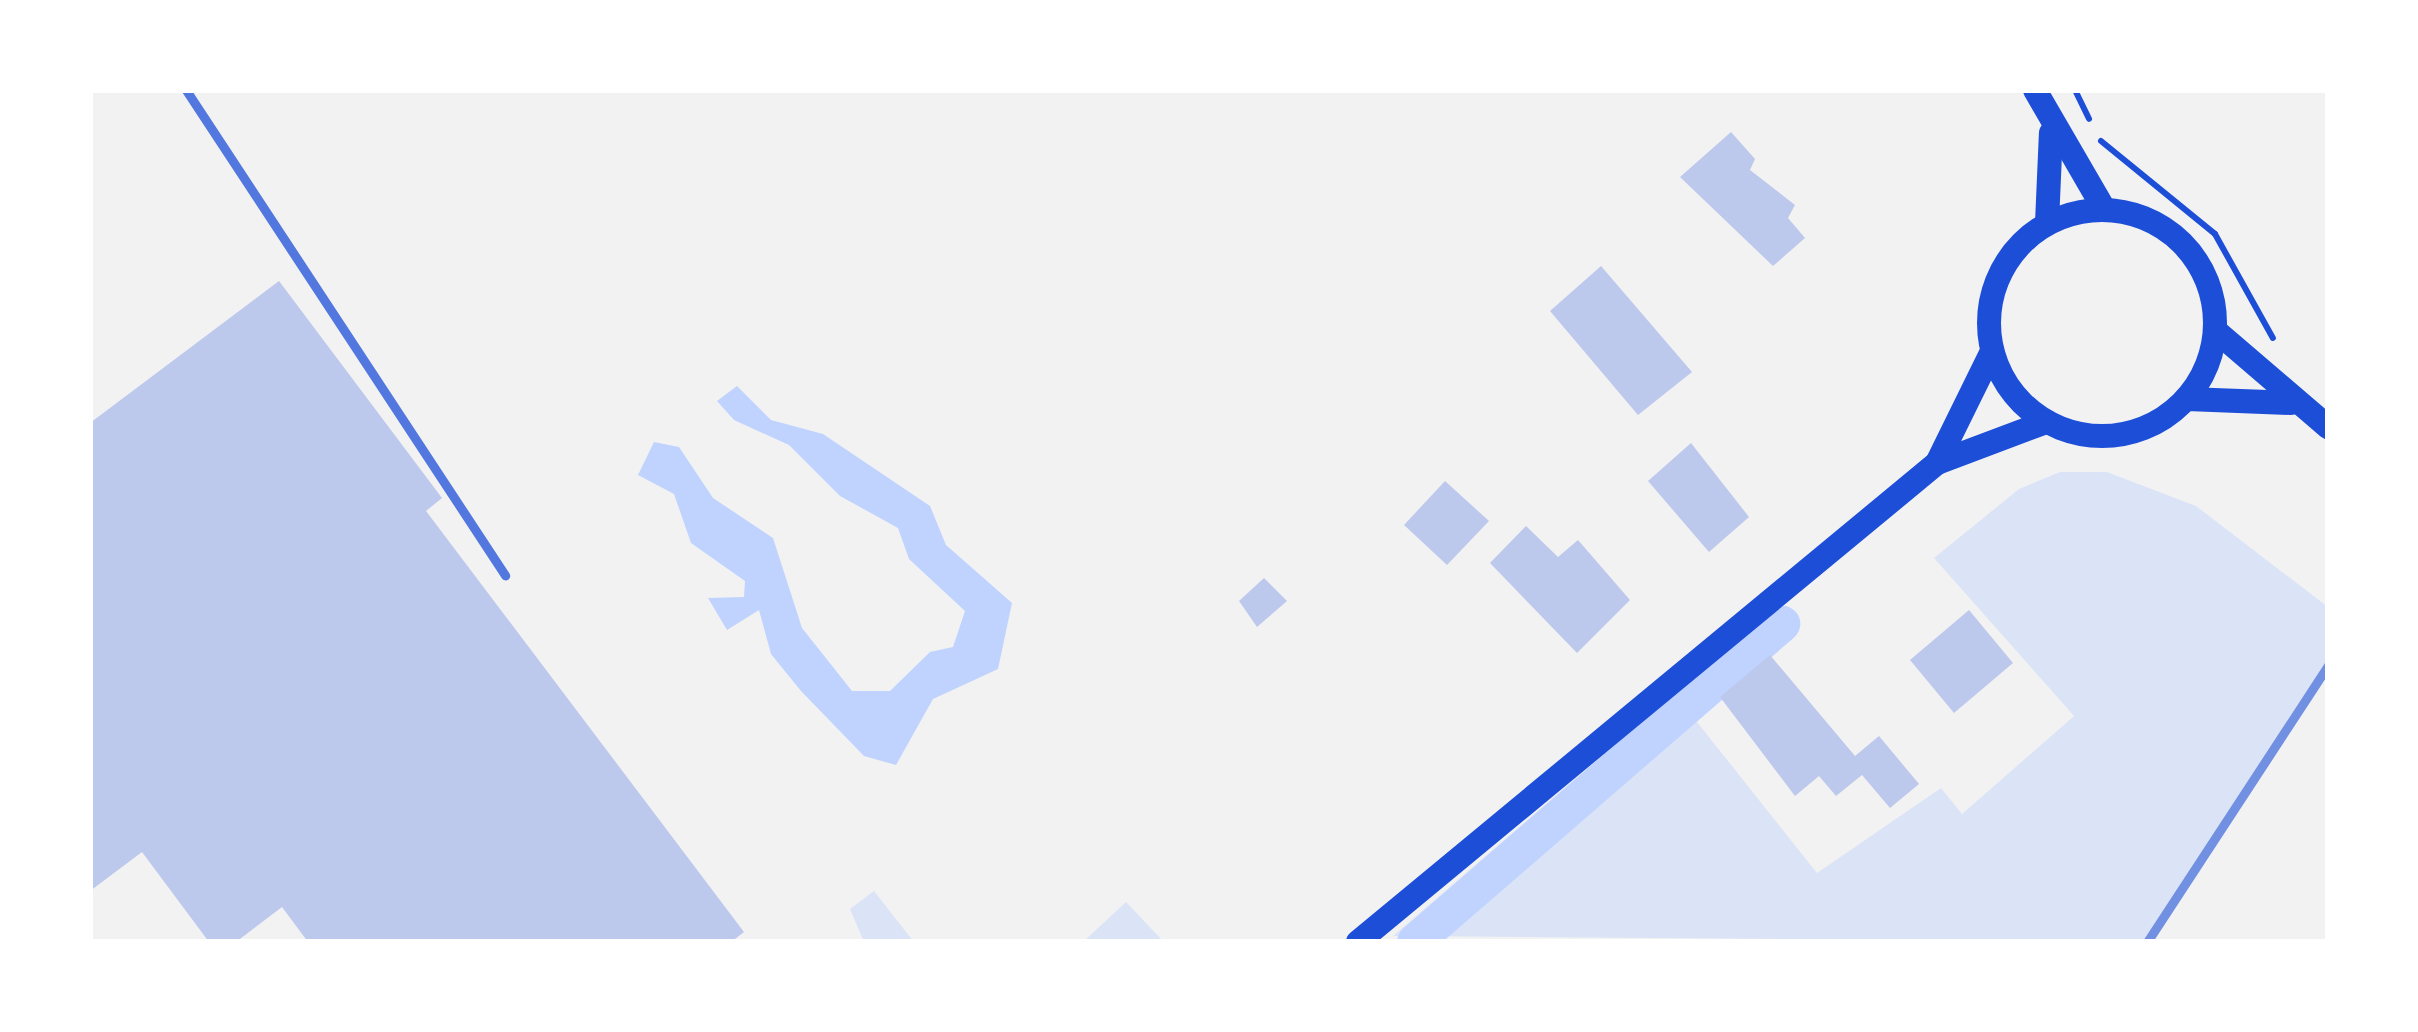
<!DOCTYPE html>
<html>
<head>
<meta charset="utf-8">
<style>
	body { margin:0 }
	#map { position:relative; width:2418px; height:1032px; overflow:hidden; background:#f2f2f2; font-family:"Open Sans",sans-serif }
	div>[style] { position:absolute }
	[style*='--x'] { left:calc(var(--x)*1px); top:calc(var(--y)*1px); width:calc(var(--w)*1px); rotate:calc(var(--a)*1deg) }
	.green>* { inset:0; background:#dbe4f7 }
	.water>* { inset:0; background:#bfd3fe }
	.canal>* { height:36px; margin:-18px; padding:0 18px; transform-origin:18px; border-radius:18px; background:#bfd3fe }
	.building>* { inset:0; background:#bdc9ec }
	.path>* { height:6px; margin:-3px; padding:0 3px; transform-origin:3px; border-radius:3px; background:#1d4ed8 }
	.service>* { height:9px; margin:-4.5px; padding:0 4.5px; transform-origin:4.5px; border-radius:4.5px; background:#5277de }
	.secondary>* { height:24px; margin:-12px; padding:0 12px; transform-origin:12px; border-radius:12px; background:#1d4ed8 }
	.secondary>.ring { margin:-12px; padding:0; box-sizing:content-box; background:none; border:24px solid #1d4ed8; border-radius:50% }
	.rail>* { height:9px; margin:-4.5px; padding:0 4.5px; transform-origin:4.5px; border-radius:4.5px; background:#7290e2 }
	span { translate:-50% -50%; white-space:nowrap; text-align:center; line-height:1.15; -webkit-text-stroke:12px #fff; paint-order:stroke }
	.frame { position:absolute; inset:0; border:93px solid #fff; pointer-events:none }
</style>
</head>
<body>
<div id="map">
	<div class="green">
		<i style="clip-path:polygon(2060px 472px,2107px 472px,2196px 506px,2328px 607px,2328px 660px,2143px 942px,1393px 936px,1674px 693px,1817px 873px,1941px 788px,1962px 814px,2074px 716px,1934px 558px,2019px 489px)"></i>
		<i style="clip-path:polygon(874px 891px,914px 942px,864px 942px,850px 909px)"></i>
		<i style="clip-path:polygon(1126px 902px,1164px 942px,1083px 942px)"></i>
	</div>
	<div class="water">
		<i style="clip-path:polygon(737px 386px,771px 420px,823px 434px,930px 506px,946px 545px,1012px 603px,998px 669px,933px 699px,896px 765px,864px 756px,801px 691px,771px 654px,759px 610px,727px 630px,708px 598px,744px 597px,745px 581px,691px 543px,674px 494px,638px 475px,654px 442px,679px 447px,713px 498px,773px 538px,802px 628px,852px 691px,890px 691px,930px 652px,953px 647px,965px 611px,909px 559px,898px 528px,840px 496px,789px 445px,734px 420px,717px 401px)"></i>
	</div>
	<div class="canal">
		<i style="--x:1415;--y:942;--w:486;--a:-40.9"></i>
	</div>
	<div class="building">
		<i style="clip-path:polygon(1731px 132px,1755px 159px,1750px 170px,1795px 205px,1788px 218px,1805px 238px,1773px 266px,1680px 177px)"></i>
		<i style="clip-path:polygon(1601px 266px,1692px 372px,1638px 415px,1550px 311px)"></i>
		<i style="clip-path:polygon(279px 281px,442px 498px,426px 511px,744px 932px,731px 942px,308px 942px,282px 907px,236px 942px,209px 942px,142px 852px,90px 891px,90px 423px)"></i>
		<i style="clip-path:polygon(1691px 443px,1749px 517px,1709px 552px,1648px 481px)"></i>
		<i style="clip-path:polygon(1445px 481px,1489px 521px,1447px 565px,1404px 525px)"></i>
		<i style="clip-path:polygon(1526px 526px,1558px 557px,1578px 540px,1630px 600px,1577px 653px,1490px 563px)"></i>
		<i style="clip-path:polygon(1264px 578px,1287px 601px,1257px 627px,1239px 601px)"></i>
		<i style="clip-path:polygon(1969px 610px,2013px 663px,1954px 713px,1910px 660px)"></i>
		<i style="clip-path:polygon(1770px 655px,1855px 756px,1879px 736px,1919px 784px,1890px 808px,1862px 775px,1836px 796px,1819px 776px,1795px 796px,1720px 697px)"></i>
	</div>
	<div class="path">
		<i style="--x:2075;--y:90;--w:32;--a:64"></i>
		<i style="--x:2101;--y:141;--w:147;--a:39.2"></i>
		<i style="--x:2215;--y:234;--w:119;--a:60.9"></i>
	</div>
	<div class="service">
		<i style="--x:186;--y:90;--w:581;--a:56.67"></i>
	</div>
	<div class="secondary">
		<i style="--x:2035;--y:90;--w:138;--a:59.9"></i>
		<i class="ring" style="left:1989px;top:210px;width:202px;height:202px"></i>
		<i style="--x:2047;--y:223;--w:90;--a:-87.5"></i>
		<i style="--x:2216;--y:331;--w:148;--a:40.6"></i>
		<i style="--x:2187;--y:399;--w:104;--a:2.2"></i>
		<i style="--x:1937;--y:463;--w:125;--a:-63.8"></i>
		<i style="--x:1358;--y:942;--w:751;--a:-39.6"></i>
		<i style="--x:1937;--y:463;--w:116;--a:-20.6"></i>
	</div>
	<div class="rail">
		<i style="--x:2147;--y:942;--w:331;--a:-56.8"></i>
	</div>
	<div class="frame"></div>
</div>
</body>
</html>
